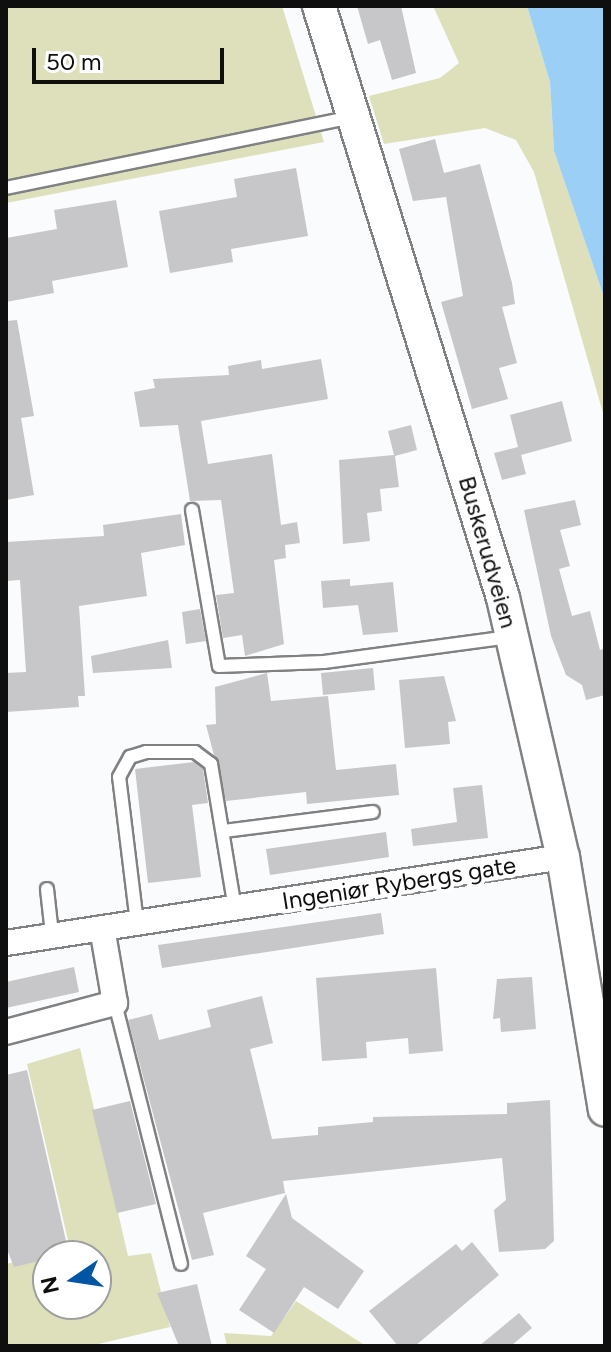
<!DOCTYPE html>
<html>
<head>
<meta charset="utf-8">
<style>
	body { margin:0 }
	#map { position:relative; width:611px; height:1352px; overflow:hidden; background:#fafbfd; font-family:Figtree,sans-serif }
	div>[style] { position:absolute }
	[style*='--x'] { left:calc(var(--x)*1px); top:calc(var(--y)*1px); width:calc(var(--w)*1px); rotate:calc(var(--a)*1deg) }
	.green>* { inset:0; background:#dde0bb }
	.water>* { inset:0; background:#9ccff6 }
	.building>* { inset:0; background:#c7c6c8 }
	.roads { filter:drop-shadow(2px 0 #808183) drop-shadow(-2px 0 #808183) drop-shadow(0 2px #808183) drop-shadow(0 -2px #808183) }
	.service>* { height:12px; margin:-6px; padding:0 6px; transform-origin:6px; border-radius:6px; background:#fff }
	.minor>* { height:24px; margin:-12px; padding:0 12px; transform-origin:12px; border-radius:12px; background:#fff }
	.secondary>* { height:32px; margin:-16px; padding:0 16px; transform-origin:16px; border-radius:16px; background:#fff }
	span { translate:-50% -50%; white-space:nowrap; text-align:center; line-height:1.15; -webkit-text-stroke:8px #fff; paint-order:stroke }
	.street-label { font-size:24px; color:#0f0f10 }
	.frame { position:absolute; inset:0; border:8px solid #0f0f10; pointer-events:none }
	.north { position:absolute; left:32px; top:1240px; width:80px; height:80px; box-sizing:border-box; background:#fff; border:2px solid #9f9f9f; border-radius:50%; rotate:257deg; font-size:22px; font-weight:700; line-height:32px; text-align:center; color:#0f0f10 }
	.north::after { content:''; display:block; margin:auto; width:28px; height:36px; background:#0056a3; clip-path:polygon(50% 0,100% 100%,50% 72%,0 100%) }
	.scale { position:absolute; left:32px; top:48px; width:192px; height:36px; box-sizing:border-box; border:4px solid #0f0f10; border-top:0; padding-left:10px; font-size:24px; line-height:28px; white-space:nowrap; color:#0f0f10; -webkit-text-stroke:6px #fff; paint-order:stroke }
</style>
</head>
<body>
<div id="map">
	<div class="green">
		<i style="clip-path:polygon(6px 6px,282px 6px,324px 142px,6px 203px)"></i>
		<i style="clip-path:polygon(433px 6px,527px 6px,550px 82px,554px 151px,605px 300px,605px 420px,534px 172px,516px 140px,485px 128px,384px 144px,369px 96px,440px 78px,459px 63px)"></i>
		<i style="clip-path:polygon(evenodd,80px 1048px,128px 1256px,151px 1253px,170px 1327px,90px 1346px,6px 1346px,6px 1264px,70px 1249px,27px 1064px,80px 1048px,48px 1256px,96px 1256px,96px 1304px,48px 1304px,48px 1256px)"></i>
		<i style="clip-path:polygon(296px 1301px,366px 1346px,227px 1346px,224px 1333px,271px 1336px)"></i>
	</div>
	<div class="water">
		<i style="clip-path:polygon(527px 6px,605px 6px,605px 300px,554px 151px,550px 82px)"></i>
	</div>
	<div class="building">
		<i style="clip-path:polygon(357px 6px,401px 6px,416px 73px,392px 80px,380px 40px,368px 44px)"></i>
		<i style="clip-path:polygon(435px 139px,444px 173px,480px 164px,512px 283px,515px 304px,502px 307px,517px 363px,499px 368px,508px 399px,472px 409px,441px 302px,463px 296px,446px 197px,413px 201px,399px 149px)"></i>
		<i style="clip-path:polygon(296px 168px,308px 236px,231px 249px,233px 262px,170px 273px,159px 211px,237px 197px,234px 179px)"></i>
		<i style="clip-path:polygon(116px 200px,128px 267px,52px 281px,54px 293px,6px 302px,6px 238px,57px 229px,54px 210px)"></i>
		<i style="clip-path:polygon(17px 320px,34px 416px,21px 418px,34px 495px,6px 500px,6px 321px)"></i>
		<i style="clip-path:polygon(321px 359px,328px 399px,201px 421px,208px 464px,272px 454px,281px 525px,297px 522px,300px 543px,285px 545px,286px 558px,274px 560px,284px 644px,245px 656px,242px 635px,223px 638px,216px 595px,234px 593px,221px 500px,190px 501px,178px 425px,140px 427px,134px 392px,155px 388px,153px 379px,229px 375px,228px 366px,261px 360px,262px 369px)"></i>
		<i style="clip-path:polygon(562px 401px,572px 441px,521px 455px,526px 474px,502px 480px,494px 453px,518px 447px,510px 415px)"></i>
		<i style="clip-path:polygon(411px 425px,417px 450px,395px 456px,399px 487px,380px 489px,382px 511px,367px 513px,370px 541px,343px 544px,339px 460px,394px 455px,388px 431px)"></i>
		<i style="clip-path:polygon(575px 500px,581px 525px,560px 530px,570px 566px,559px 569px,572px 616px,590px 611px,600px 650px,605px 648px,605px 695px,586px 700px,582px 685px,566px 675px,551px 636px,524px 510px)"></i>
		<i style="clip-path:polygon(181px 514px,185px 545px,141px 553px,147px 596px,79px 606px,85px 696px,78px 696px,79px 707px,6px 712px,6px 673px,26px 672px,20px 580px,6px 581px,6px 542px,104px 536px,103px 525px)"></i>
		<i style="clip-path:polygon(350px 579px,350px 586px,393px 582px,398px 632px,363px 635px,358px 605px,323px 608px,321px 581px)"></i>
		<i style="clip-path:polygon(200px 609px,206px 641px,186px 644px,182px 612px)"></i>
		<i style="clip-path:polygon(168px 640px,172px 668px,93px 673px,91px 656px)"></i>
		<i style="clip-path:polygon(373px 668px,375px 690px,323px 695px,321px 673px)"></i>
		<i style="clip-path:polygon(267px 673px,271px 701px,328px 696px,336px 770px,396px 764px,399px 795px,307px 804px,306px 792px,226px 801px,206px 725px,216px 724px,215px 687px)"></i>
		<i style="clip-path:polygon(444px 676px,456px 721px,448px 722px,450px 744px,405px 748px,399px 680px)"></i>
		<i style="clip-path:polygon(194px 762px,203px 769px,208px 803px,192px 805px,201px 877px,148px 883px,135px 769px)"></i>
		<i style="clip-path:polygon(482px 785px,488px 838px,413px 846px,411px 829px,457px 822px,453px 788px)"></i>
		<i style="clip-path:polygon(386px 832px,389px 857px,270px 875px,266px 849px)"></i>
		<i style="clip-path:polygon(381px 913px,384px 934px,162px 968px,158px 945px)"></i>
		<i style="clip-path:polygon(74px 967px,79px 992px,6px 1008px,6px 982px)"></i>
		<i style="clip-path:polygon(436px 968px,443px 1051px,409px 1054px,408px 1038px,366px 1042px,367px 1058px,322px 1061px,316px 978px)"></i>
		<i style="clip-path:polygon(532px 977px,536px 1029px,501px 1032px,500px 1018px,493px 1019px,497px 979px)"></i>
		<i style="clip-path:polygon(262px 996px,273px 1043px,250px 1049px,272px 1139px,318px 1135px,318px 1127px,373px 1122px,373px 1117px,507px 1114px,507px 1103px,550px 1100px,554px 1241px,545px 1249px,499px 1252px,494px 1210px,506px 1200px,502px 1158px,283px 1181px,285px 1193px,203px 1213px,214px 1255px,192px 1260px,128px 1020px,152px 1014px,159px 1040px,211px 1027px,207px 1010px)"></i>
		<i style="clip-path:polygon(27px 1070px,69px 1254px,14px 1267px,6px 1247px,6px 1075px)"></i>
		<i style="clip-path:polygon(130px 1101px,156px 1204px,117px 1213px,92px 1110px)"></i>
		<i style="clip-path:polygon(286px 1194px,292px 1218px,364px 1271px,338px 1309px,304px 1287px,274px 1333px,239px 1310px,266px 1269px,246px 1256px)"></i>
		<i style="clip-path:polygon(472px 1242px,499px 1275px,415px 1346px,398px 1346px,369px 1311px,456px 1244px,462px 1251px)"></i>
		<i style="clip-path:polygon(197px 1284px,212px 1346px,179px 1346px,157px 1293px)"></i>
		<i style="clip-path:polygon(519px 1313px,532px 1328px,511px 1346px,479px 1346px)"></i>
	</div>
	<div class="roads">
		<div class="service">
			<i style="--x:6;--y:188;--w:352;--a:-11.6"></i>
			<i style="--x:192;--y:510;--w:158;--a:80.2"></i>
			<i style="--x:219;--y:666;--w:105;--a:-2.2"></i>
			<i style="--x:324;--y:662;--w:187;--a:-7.7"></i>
			<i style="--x:224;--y:831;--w:150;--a:-7.3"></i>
			<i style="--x:47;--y:889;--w:45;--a:83.7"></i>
			<i style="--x:137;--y:923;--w:147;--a:-97"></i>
			<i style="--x:119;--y:777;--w:23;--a:-61"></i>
			<i style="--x:130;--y:757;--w:17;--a:-17"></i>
			<i style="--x:146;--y:752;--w:49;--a:0"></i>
			<i style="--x:195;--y:752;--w:20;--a:37"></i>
			<i style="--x:211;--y:764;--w:147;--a:80.6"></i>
			<i style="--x:115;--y:1003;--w:269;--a:75.8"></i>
		</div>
		<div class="minor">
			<i style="--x:6;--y:943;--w:564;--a:-8.78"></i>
			<i style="--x:6;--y:1032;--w:113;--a:-14.9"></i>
			<i style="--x:115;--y:1003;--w:76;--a:-99.8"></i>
		</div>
		<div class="secondary">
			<i style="--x:319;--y:6;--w:620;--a:72.73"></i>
			<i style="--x:503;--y:598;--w:266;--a:77"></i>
			<i style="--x:563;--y:857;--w:256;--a:80.6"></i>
		</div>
	</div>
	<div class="street-label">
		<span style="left:488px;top:552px;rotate:74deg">Buskerudveien</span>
		<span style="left:399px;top:883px;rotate:-9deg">Ingeniør Rybergs gate</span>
	</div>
	<div class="frame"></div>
	<div class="north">N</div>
	<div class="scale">50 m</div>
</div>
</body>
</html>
